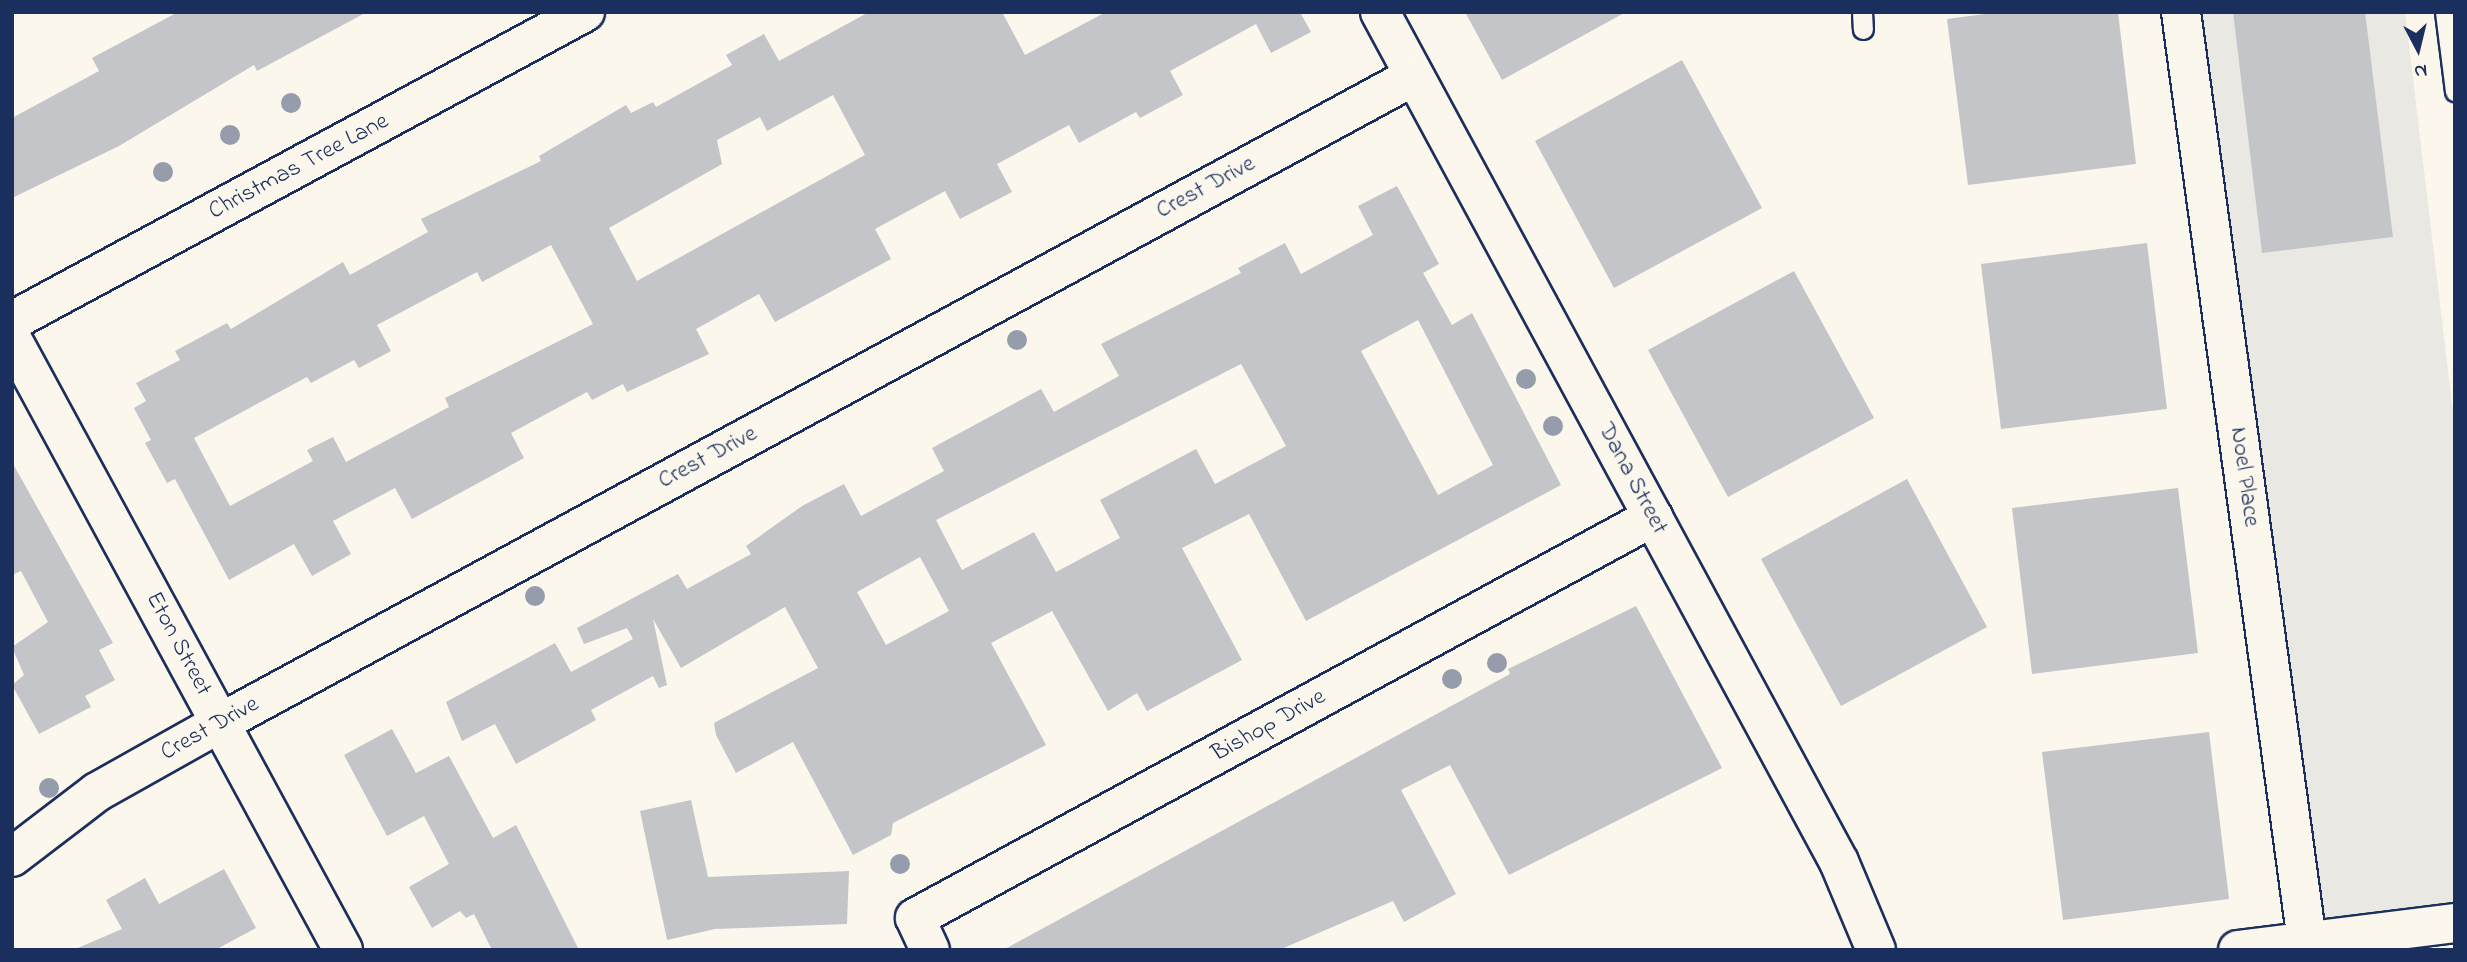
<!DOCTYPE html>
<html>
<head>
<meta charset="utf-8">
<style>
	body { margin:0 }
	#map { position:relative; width:2467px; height:962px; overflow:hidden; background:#fbf7ec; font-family:"Indie Flower",sans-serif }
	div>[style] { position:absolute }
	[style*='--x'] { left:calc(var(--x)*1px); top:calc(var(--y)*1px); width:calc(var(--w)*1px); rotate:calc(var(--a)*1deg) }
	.built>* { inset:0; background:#eae8e2 }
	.building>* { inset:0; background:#c3c5c9 }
	.roads { filter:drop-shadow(2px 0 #1b2f5e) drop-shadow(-2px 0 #1b2f5e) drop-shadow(0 2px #1b2f5e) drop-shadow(0 -2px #1b2f5e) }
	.service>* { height:19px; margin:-9.5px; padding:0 9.5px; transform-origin:9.5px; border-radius:9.5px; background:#fbf7ec }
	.minor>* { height:38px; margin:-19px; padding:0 19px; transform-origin:19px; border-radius:19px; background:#fbf7ec }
	.tertiary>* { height:38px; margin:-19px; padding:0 19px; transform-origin:19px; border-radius:19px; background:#fbf7ec }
	.trees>* { width:20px; height:20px; margin:-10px; border-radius:50%; background:#959cab }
	span { translate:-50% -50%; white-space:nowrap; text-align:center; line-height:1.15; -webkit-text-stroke:5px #fbf7ec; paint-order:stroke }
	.street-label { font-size:24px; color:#1b2f5e }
	.frame { position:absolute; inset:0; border:14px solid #1b2f5e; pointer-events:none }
	.north { position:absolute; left:2383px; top:14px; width:70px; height:70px; -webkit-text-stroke:5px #fbf7ec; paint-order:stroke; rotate:173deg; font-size:19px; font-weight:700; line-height:28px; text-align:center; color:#1b2f5e }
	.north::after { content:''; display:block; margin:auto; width:24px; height:32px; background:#1b2f5e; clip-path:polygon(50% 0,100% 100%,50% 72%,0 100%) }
</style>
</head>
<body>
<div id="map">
	<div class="built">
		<i style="clip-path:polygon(2198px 12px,2405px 12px,2455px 429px,2455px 907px,2328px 923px,2309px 909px)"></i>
	</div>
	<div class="building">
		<i style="clip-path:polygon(178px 12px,367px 12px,257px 71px,254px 65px,119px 146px,12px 198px,12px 118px,99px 71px,92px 58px)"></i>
		<i style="clip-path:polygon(evenodd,869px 12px,1002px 12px,1025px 55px,1106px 12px,1300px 12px,1311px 32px,1271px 53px,1256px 24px,1170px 71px,1183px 95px,1140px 118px,1136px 112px,1079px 143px,1069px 125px,997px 164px,1012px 192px,960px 219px,945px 191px,875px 229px,891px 259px,775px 322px,759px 294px,696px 329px,709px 354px,627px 392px,623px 384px,592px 400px,587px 392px,511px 433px,524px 458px,412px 519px,395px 488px,333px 521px,351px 554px,312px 576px,294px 544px,229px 580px,175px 479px,167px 483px,145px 443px,151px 440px,134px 408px,146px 401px,136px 383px,180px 360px,175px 351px,227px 323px,231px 329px,343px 262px,350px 275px,428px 232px,421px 219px,541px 161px,539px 156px,626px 105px,631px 113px,653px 102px,656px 107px,732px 65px,726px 55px,764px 34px,779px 61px,869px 12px,833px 95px,865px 155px,637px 281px,609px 228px,722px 164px,717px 140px,760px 117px,767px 131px,833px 95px,869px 12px,551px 245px,593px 324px,445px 398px,449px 407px,346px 462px,333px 437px,307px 450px,313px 461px,230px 506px,194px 438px,307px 377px,311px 383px,354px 360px,359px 368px,391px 351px,377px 325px,477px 272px,482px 282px,551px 245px)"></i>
		<i style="clip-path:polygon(1465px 12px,1626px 12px,1502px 80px)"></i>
		<i style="clip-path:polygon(2000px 12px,2118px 12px,2136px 164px,1968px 185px,1947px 19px)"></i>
		<i style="clip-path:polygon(2233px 12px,2365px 12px,2393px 237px,2262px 253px)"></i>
		<i style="clip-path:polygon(1682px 60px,1762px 208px,1614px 288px,1535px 141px)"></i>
		<i style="clip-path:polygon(evenodd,1397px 186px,1439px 264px,1423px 273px,1452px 325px,1472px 313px,1561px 485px,1306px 621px,1249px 514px,1182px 548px,1242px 660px,1147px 711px,1137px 693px,1108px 711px,1052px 611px,991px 643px,1046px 745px,893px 823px,891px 835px,853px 855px,793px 742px,736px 773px,716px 735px,714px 723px,818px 668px,785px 607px,681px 668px,653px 619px,667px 685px,659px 688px,653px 676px,591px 710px,596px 720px,516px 764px,495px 724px,462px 741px,446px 702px,555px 643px,571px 672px,633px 639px,627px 628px,584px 644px,577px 628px,678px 574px,687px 589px,751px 554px,746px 546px,802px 506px,844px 484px,861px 516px,944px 471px,932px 448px,1041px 389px,1054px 412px,1119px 376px,1101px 344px,1241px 273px,1238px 268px,1285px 243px,1301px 274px,1373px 235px,1358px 206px,1397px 186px,1418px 320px,1493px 465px,1438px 495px,1361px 351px,1418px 320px,1397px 186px,1241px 364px,1286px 446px,1215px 484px,1196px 449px,1100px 500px,1120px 538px,1056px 572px,1034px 532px,962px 570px,936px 520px,1241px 364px,1397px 186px,920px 557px,949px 611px,886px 645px,857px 592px,920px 557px)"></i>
		<i style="clip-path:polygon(2147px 243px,2167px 409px,2001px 429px,1981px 264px)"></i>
		<i style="clip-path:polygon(1794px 271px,1874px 418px,1728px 497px,1648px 350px)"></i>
		<i style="clip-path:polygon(12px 462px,113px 643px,99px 650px,115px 680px,85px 696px,91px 707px,39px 734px,12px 685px,24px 675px,12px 647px,48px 622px,21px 571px,12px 575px)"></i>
		<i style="clip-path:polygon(1907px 479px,1987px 627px,1841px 706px,1761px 559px)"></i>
		<i style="clip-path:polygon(2178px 488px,2198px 653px,2032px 674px,2012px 508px)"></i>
		<i style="clip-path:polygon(1636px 606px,1722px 768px,1509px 875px,1450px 765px,1401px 790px,1456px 894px,1404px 922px,1393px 901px,1279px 950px,1003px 950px,1510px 674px,1508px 669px)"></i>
		<i style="clip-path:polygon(392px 729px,416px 773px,449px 756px,493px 838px,516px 825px,579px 950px,492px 950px,474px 914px,466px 918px,460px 911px,432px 928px,409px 887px,449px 864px,424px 816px,387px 836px,344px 755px)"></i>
		<i style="clip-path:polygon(2209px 732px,2229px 899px,2063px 920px,2042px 752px)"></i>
		<i style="clip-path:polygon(691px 800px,708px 877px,849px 871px,847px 924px,715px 929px,667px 940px,640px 811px)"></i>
		<i style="clip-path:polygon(224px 869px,256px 928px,215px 950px,73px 950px,122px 929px,106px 900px,145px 878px,159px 904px)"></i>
	</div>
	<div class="roads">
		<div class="service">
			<i style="--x:1862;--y:12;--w:17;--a:87"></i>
			<i style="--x:2445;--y:12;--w:80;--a:82.8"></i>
		</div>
		<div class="minor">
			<i style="--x:1380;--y:12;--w:966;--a:61.63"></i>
			<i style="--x:1839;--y:862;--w:95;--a:67.2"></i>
			<i style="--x:2181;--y:12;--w:938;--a:82.28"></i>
			<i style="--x:12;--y:339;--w:695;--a:61.55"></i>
			<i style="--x:12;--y:857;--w:107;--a:-37.4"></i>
			<i style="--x:97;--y:792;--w:141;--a:-29.3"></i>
			<i style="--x:220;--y:723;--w:1358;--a:-28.45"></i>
			<i style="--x:930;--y:950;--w:35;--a:-115"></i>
			<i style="--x:915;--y:918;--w:840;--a:-28.52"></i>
			<i style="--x:2238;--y:950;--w:219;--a:-7.1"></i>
		</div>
		<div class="tertiary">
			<i style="--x:12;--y:321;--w:651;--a:-28.34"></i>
		</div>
	</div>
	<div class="trees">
		<i style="left:291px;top:103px"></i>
		<i style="left:230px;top:135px"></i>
		<i style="left:163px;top:172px"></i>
		<i style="left:1017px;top:340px"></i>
		<i style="left:1526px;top:379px"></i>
		<i style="left:1553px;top:426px"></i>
		<i style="left:535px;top:596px"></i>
		<i style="left:1497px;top:663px"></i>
		<i style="left:1452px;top:679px"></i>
		<i style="left:49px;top:788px"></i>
		<i style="left:900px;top:864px"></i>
	</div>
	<div class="street-label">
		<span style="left:299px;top:167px;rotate:-28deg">Christmas Tree Lane</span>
		<span style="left:1206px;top:188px;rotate:-28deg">Crest Drive</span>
		<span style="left:708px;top:458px;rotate:-28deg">Crest Drive</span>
		<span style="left:2244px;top:477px;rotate:82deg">Noel Place</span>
		<span style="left:1632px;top:479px;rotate:62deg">Dana Street</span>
		<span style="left:178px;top:644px;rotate:62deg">Eton Street</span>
		<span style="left:1269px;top:726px;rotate:-29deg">Bishop Drive</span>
		<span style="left:210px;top:729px;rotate:-29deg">Crest Drive</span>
	</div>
	<div class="frame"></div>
	<div class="north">N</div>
</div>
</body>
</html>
